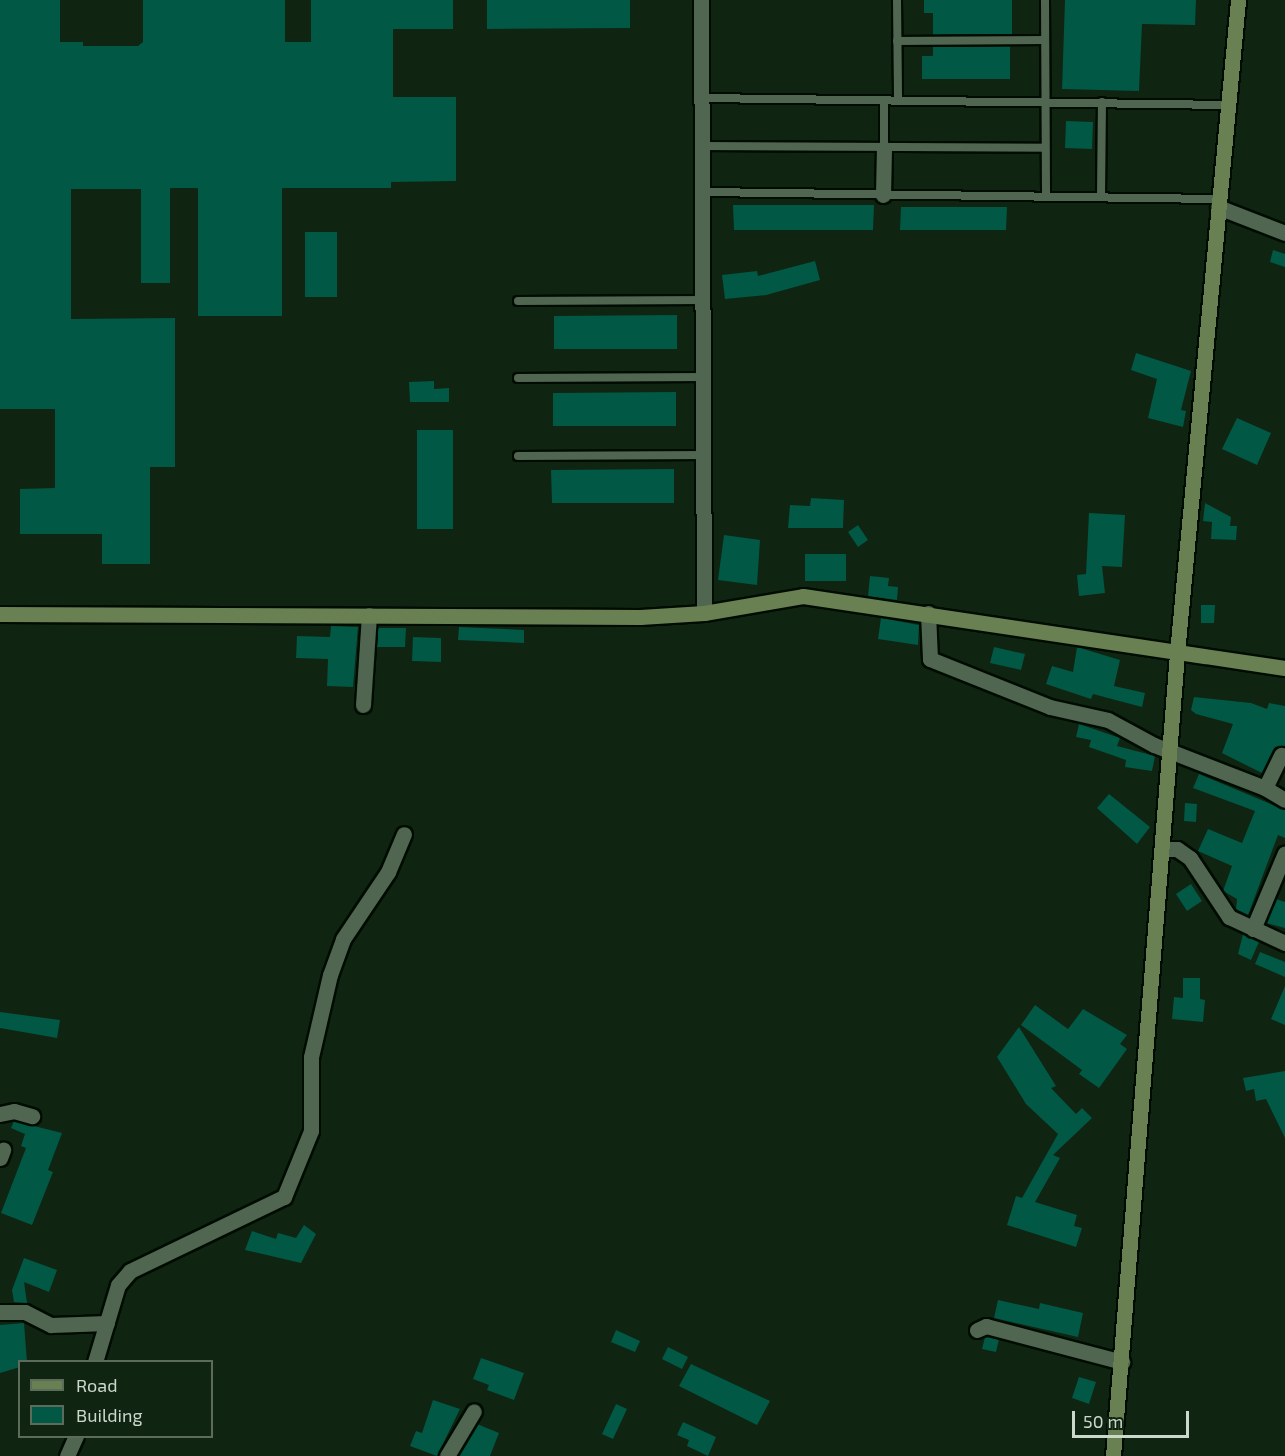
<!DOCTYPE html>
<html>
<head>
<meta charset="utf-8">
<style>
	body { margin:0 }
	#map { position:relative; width:1285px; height:1456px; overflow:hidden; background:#102412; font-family:"Exo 2",sans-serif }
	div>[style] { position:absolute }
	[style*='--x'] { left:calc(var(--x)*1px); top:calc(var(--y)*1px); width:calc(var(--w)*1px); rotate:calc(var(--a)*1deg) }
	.building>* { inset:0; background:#005845 }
	.roads { filter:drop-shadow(2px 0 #000c01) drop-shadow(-2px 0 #000c01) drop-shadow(0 2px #000c01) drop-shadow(0 -2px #000c01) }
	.lane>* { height:8px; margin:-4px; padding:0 4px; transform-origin:4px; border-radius:4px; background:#506651 }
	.street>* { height:15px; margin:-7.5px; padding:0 7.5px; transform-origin:7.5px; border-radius:7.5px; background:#506651 }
	.secondary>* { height:15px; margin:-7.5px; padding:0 7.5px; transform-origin:7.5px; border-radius:7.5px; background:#698053 }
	span { translate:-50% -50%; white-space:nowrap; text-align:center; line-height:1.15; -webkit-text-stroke:4.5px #102412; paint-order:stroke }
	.legend { position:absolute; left:18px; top:1360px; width:195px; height:78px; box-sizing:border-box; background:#102412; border:2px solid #5b6c5c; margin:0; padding:8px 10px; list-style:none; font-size:18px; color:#cbd8cc }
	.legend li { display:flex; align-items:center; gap:12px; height:30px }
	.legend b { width:30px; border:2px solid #5b6c5c }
	.scale { position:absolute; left:1072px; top:1411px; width:117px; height:27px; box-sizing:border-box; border:3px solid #cbd8cc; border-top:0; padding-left:8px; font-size:18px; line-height:21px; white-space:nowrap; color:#cbd8cc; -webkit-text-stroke:4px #102412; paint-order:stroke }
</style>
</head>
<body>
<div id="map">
	<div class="building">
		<i style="clip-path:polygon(0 0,60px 0,60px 42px,83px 42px,83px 46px,138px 46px,143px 42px,143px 0,285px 0,285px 42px,311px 42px,311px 0,453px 0,453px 29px,393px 29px,393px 97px,456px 97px,456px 181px,391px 182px,391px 188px,282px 188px,282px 316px,198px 316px,198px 188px,170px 188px,170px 283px,141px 283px,141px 189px,71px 189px,71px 319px,175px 318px,175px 467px,150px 467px,150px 564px,102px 564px,102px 534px,20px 534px,20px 489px,55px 488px,55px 409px,0 409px)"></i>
		<i style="clip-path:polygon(487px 0,630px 0,630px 28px,487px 29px)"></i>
		<i style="clip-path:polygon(924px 0,1012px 0,1012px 34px,933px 35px,933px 13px,924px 13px)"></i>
		<i style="clip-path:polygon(1065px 0,1196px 0,1195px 25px,1142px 24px,1139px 91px,1062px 89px)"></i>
		<i style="clip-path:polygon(1010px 46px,1010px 79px,922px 79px,922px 56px,933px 56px,933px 47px)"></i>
		<i style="clip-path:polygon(1066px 121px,1093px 122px,1092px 149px,1065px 148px)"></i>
		<i style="clip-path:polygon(733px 205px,874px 205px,873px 230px,734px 230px)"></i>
		<i style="clip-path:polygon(901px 207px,1007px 207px,1006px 230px,900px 230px)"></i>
		<i style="clip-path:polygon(305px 232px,337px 232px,337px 297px,305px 297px)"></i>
		<i style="clip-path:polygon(1273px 250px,1285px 254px,1285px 267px,1270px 262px)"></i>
		<i style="clip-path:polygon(815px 261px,820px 280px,766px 295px,725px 299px,722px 275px,757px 271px,758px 276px)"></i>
		<i style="clip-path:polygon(677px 315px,677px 349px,554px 349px,554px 316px)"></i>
		<i style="clip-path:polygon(1136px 353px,1191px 371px,1181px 410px,1186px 411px,1183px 427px,1148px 418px,1157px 379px,1131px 370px)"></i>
		<i style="clip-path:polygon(434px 381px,434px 389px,449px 388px,449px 402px,410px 402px,409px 382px)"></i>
		<i style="clip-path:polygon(676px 392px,676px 426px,553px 426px,553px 393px)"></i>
		<i style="clip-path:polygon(1237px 418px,1271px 433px,1257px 465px,1222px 449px)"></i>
		<i style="clip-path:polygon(417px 430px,453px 430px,453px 529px,417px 529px)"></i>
		<i style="clip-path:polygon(674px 469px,674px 503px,552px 503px,551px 470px)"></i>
		<i style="clip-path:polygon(811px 498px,844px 500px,843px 528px,788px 528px,790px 505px,810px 506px)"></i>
		<i style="clip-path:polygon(1205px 503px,1231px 517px,1230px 526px,1237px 526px,1236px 540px,1211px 539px,1212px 522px,1203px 521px)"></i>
		<i style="clip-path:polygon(1089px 513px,1125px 515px,1122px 567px,1102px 566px,1105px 593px,1079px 596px,1077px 575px,1086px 574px)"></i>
		<i style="clip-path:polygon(858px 525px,868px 540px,858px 547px,848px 532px)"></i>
		<i style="clip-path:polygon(724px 535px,760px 540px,757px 585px,718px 580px)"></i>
		<i style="clip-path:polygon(805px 554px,846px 554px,846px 581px,805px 581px)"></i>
		<i style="clip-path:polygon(870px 576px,889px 578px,888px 586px,898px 587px,897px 600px,868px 596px)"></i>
		<i style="clip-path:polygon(1201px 605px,1215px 605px,1214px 623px,1201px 623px)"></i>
		<i style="clip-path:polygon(881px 618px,919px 625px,918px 645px,878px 639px)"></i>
		<i style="clip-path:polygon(331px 626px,358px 627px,353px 687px,327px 686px,328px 659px,296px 658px,297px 636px,330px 637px)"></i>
		<i style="clip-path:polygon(459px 627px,524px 630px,524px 643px,458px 640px)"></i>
		<i style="clip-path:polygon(378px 628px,406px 628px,405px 647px,377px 647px)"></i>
		<i style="clip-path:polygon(413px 637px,441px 638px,441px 662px,412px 661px)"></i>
		<i style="clip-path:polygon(994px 647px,1025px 654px,1021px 670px,990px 663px)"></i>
		<i style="clip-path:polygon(1077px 647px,1120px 660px,1114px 686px,1145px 693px,1142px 707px,1093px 694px,1091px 699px,1046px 684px,1052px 666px,1073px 672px)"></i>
		<i style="clip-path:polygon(1194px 697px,1251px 703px,1267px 709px,1269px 703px,1285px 706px,1285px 746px,1275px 747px,1262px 773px,1222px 753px,1233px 724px,1196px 714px,1191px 710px)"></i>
		<i style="clip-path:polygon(1079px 724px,1120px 738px,1117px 746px,1155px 756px,1152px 771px,1125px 767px,1126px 760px,1089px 747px,1091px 740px,1076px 737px)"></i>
		<i style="clip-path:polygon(1199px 774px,1285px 810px,1285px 838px,1278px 835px,1248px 915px,1236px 909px,1237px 899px,1223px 891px,1232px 866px,1198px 851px,1208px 829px,1242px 843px,1255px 811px,1193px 788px)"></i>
		<i style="clip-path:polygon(1109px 794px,1150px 827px,1137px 844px,1097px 808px)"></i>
		<i style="clip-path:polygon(1185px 803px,1197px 804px,1196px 822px,1184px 821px)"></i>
		<i style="clip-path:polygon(1191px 884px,1202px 901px,1187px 911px,1176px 894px)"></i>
		<i style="clip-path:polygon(1276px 899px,1285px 902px,1285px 928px,1266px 923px)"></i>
		<i style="clip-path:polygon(1243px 934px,1259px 942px,1251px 960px,1238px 954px)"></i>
		<i style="clip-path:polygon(1260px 952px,1285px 962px,1285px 977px,1255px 964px)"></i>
		<i style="clip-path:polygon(1183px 978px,1200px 978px,1200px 999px,1205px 1000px,1203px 1022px,1172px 1019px,1174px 997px,1183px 998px)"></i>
		<i style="clip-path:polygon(1285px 986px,1285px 1025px,1271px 1019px)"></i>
		<i style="clip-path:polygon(1035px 1005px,1068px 1029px,1083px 1009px,1127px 1035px,1120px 1044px,1127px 1049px,1099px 1088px,1079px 1074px,1082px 1070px,1021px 1025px)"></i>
		<i style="clip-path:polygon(0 1012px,60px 1020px,57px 1038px,0 1028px)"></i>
		<i style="clip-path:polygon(1019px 1027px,1056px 1086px,1051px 1088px,1076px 1114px,1082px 1108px,1092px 1118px,1053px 1155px,1060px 1158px,1035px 1202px,1077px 1215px,1074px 1226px,1082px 1228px,1076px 1247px,1007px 1225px,1016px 1196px,1022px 1198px,1058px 1134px,1026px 1104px,997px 1057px)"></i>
		<i style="clip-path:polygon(1285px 1071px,1285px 1138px,1266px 1099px,1256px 1101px,1254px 1089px,1246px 1091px,1243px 1078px)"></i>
		<i style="clip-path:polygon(14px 1121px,62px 1133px,48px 1170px,53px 1172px,32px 1225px,1px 1213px,26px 1148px,21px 1146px,25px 1134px,11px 1128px)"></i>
		<i style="clip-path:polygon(304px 1225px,316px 1234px,301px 1263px,245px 1250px,252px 1231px,276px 1239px,278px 1233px,296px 1238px)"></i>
		<i style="clip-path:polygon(24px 1258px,57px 1270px,49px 1292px,24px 1282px,27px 1303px,14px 1302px,12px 1290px)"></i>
		<i style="clip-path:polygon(998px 1300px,1039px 1309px,1040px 1303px,1083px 1313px,1078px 1337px,994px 1318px)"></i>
		<i style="clip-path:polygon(24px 1323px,27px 1362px,20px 1362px,20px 1367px,0 1373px,0 1325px)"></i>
		<i style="clip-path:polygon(616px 1330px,640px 1341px,635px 1352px,611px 1342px)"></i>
		<i style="clip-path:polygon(985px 1337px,999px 1339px,996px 1352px,982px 1349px)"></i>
		<i style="clip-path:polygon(668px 1347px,688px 1357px,682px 1369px,662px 1359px)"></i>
		<i style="clip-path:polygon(481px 1358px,524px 1373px,514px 1400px,487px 1390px,489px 1385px,473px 1379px)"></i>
		<i style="clip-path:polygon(691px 1364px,770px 1401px,757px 1425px,679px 1386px)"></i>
		<i style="clip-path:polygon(1079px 1377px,1096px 1382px,1089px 1404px,1072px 1398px)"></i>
		<i style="clip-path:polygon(433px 1400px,460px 1409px,437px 1456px,410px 1446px,416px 1431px,422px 1433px)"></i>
		<i style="clip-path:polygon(616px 1404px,627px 1409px,613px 1439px,602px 1434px)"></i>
		<i style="clip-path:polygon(683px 1422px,716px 1437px,708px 1456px,687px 1446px,689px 1440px,677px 1435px)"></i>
		<i style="clip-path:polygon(477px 1424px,499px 1433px,490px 1456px,458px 1456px)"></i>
	</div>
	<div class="roads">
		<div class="lane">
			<i style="--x:897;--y:0;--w:100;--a:89.4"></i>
			<i style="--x:1045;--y:0;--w:194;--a:89.7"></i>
			<i style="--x:897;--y:41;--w:147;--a:-0.4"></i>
			<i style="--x:702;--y:98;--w:526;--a:0.76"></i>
			<i style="--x:884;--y:100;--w:49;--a:90"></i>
			<i style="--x:702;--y:146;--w:343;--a:0.3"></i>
			<i style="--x:703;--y:192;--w:516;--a:0.78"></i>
			<i style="--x:1101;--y:196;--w:94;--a:-89.4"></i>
			<i style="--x:518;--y:301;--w:185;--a:-0.3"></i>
			<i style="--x:518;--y:378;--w:186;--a:-0.3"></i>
			<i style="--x:518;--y:456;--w:186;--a:-0.3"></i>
		</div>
		<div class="street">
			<i style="--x:701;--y:0;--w:613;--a:89.72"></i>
			<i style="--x:883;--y:195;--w:46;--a:-88.8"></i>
			<i style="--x:1218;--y:207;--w:72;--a:21.2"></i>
			<i style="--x:928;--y:613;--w:46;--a:87.5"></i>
			<i style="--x:930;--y:659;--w:129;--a:21.8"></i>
			<i style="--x:1050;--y:707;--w:59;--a:12.6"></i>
			<i style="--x:1108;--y:720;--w:52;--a:28.5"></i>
			<i style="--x:1154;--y:745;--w:119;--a:21.2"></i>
			<i style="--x:1265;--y:788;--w:23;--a:31"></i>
			<i style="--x:363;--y:705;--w:90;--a:-86.2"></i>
			<i style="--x:1265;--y:788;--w:37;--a:-64"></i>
			<i style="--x:1162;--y:849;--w:15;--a:0"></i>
			<i style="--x:1177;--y:849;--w:16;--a:35"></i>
			<i style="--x:1190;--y:858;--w:71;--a:56.5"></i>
			<i style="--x:1229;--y:917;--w:62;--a:24.9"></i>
			<i style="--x:1253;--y:929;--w:82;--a:-67.2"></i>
			<i style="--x:0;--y:1114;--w:14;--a:-12"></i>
			<i style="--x:14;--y:1111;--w:19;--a:16"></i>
			<i style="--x:0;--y:1158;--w:9;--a:-69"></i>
			<i style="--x:0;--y:1312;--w:25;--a:0"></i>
			<i style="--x:25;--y:1312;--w:29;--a:27"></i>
			<i style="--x:51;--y:1325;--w:56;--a:-2"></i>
			<i style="--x:977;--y:1330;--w:10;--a:-24"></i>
			<i style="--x:986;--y:1326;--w:141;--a:14.8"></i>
			<i style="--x:95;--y:1362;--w:80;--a:-73.4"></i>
			<i style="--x:118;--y:1285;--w:18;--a:-49"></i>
			<i style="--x:130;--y:1271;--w:171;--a:-25.7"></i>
			<i style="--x:284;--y:1197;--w:71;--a:-67.8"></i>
			<i style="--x:311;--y:1131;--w:74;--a:-90"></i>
			<i style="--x:311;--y:1057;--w:84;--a:-77"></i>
			<i style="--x:330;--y:975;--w:38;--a:-70"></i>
			<i style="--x:343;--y:939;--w:81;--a:-56.1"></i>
			<i style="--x:388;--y:872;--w:41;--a:-67.2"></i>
			<i style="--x:67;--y:1456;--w:22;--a:-66"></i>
			<i style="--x:447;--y:1456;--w:52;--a:-59"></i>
		</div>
		<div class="secondary">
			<i style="--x:0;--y:614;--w:640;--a:0.27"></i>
			<i style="--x:640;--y:617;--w:64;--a:-3.6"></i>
			<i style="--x:704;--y:613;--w:100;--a:-9.7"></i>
			<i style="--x:803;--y:596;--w:487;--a:8.5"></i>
			<i style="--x:1113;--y:1456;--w:806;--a:-85.44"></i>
			<i style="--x:1177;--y:653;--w:656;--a:-84.66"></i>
		</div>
	</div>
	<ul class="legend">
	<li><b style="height:8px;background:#698053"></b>Road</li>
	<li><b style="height:16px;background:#005845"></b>Building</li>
	</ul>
	<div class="scale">50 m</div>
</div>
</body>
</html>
